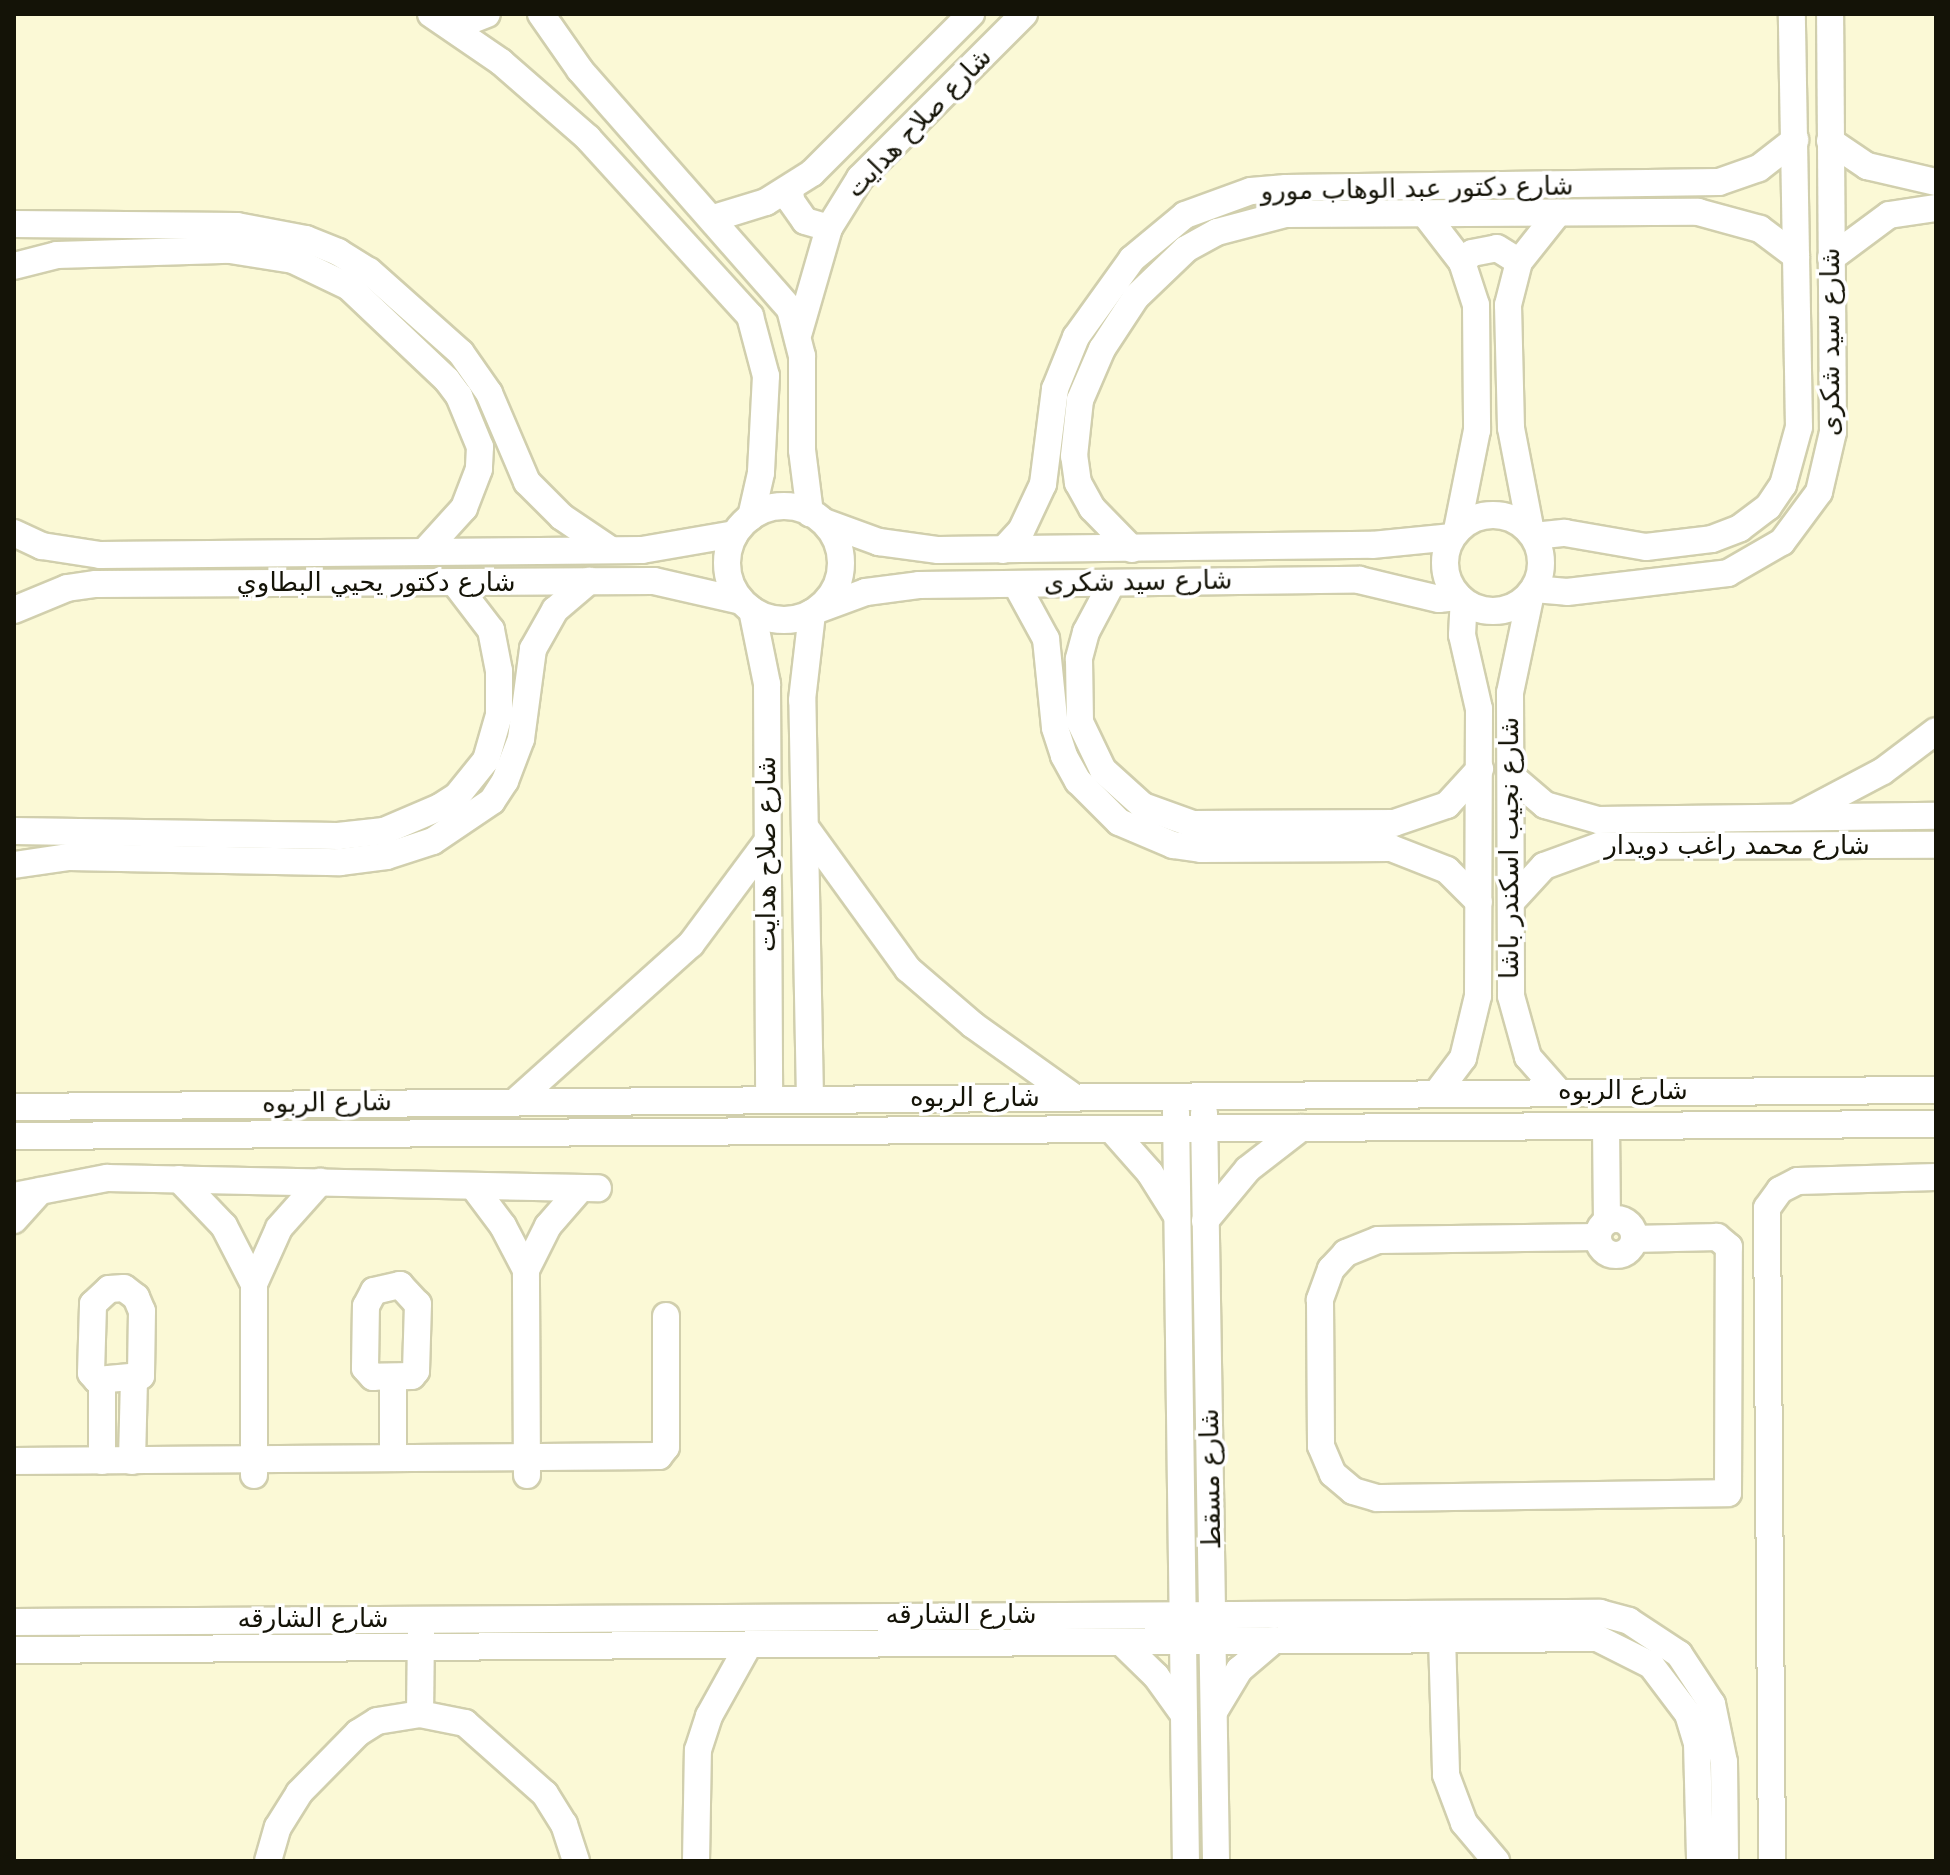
<!DOCTYPE html>
<html>
<head>
<meta charset="utf-8">
<style>
	body { margin:0 }
	#map { position:relative; width:1950px; height:1875px; overflow:hidden; background:#fbf9d6; font-family:"DejaVu Sans","Noto Sans Arabic",sans-serif }
	div>[style] { position:absolute }
	[style*='--x'] { left:calc(var(--x)*1px); top:calc(var(--y)*1px); width:calc(var(--w)*1px); rotate:calc(var(--a)*1deg) }
	.roads { filter:drop-shadow(2px 0 #d1cfad) drop-shadow(-2px 0 #d1cfad) drop-shadow(0 2px #d1cfad) drop-shadow(0 -2px #d1cfad) }
	.minor>* { height:26px; margin:-13px; padding:0 13px; transform-origin:13px; border-radius:13px; background:#fff }
	.minor>.ring { margin:-13px; padding:0; box-sizing:content-box; background:none; border:26px solid #fff; border-radius:50% }
	span { translate:-50% -50%; white-space:nowrap; text-align:center; line-height:1.15; -webkit-text-stroke:7px #fff; paint-order:stroke }
	.street-label { font-size:26px; color:#141307 }
	.frame { position:absolute; inset:0; border:16px solid #141307; pointer-events:none }
</style>
</head>
<body>
<div id="map">
	<div class="roads">
		<div class="minor">
			<i style="--x:431;--y:14;--w:85;--a:34.4"></i>
			<i style="--x:501;--y:62;--w:116;--a:41.1"></i>
			<i style="--x:588;--y:138;--w:241;--a:47.7"></i>
			<i style="--x:750;--y:316;--w:62;--a:75.1"></i>
			<i style="--x:766;--y:376;--w:97;--a:93"></i>
			<i style="--x:761;--y:473;--w:45;--a:102.8"></i>
			<i style="--x:541;--y:14;--w:68;--a:55.1"></i>
			<i style="--x:580;--y:70;--w:318;--a:48.7"></i>
			<i style="--x:790;--y:309;--w:49;--a:75.7"></i>
			<i style="--x:802;--y:356;--w:94;--a:90"></i>
			<i style="--x:802;--y:450;--w:64;--a:82.8"></i>
			<i style="--x:441;--y:18;--w:28;--a:6"></i>
			<i style="--x:469;--y:21;--w:19;--a:-21"></i>
			<i style="--x:1830;--y:141;--w:45;--a:34"></i>
			<i style="--x:1867;--y:166;--w:71;--a:13.1"></i>
			<i style="--x:790;--y:189;--w:12;--a:85"></i>
			<i style="--x:791;--y:201;--w:24;--a:55"></i>
			<i style="--x:805;--y:221;--w:25;--a:16"></i>
			<i style="--x:1425;--y:214;--w:61;--a:52.4"></i>
			<i style="--x:1462;--y:262;--w:45;--a:72"></i>
			<i style="--x:1476;--y:305;--w:125;--a:89.5"></i>
			<i style="--x:1477;--y:430;--w:102;--a:101.3"></i>
			<i style="--x:714;--y:218;--w:54;--a:-17.1"></i>
			<i style="--x:766;--y:202;--w:54;--a:-32.2"></i>
			<i style="--x:812;--y:173;--w:225;--a:-45"></i>
			<i style="--x:14;--y:224;--w:223;--a:0.5"></i>
			<i style="--x:237;--y:226;--w:70;--a:10.7"></i>
			<i style="--x:306;--y:239;--w:35;--a:22"></i>
			<i style="--x:338;--y:252;--w:36;--a:32"></i>
			<i style="--x:369;--y:271;--w:123;--a:41.7"></i>
			<i style="--x:461;--y:353;--w:49;--a:55"></i>
			<i style="--x:489;--y:393;--w:97;--a:66.9"></i>
			<i style="--x:527;--y:482;--w:49;--a:45"></i>
			<i style="--x:562;--y:517;--w:59;--a:34"></i>
			<i style="--x:1831;--y:258;--w:72;--a:-36.6"></i>
			<i style="--x:1889;--y:215;--w:48;--a:-8.5"></i>
			<i style="--x:1462;--y:262;--w:13;--a:-42"></i>
			<i style="--x:1472;--y:253;--w:25;--a:-11"></i>
			<i style="--x:1497;--y:248;--w:26;--a:32"></i>
			<i style="--x:14;--y:266;--w:44;--a:-14.3"></i>
			<i style="--x:57;--y:255;--w:173;--a:-1.7"></i>
			<i style="--x:230;--y:250;--w:64;--a:9"></i>
			<i style="--x:293;--y:260;--w:62;--a:25.7"></i>
			<i style="--x:349;--y:287;--w:135;--a:43.5"></i>
			<i style="--x:447;--y:380;--w:20;--a:53"></i>
			<i style="--x:459;--y:396;--w:55;--a:67.6"></i>
			<i style="--x:480;--y:447;--w:22;--a:93"></i>
			<i style="--x:479;--y:469;--w:42;--a:111"></i>
			<i style="--x:464;--y:508;--w:59;--a:132.3"></i>
			<i style="--x:799;--y:332;--w:108;--a:-73.9"></i>
			<i style="--x:829;--y:228;--w:59;--a:-58.2"></i>
			<i style="--x:860;--y:178;--w:232;--a:-45"></i>
			<i class="ring" style="left:727px;top:506px;width:88px;height:88px"></i>
			<i class="ring" style="left:1445px;top:515px;width:70px;height:70px"></i>
			<i style="--x:824;--y:522;--w:59;--a:20"></i>
			<i style="--x:879;--y:542;--w:60;--a:7.7"></i>
			<i style="--x:938;--y:550;--w:434;--a:-0.7"></i>
			<i style="--x:1372;--y:545;--w:80;--a:-5.7"></i>
			<i style="--x:1531;--y:532;--w:106;--a:-100.9"></i>
			<i style="--x:1511;--y:428;--w:123;--a:-91.4"></i>
			<i style="--x:1508;--y:305;--w:44;--a:-75.7"></i>
			<i style="--x:1519;--y:262;--w:63;--a:-51.5"></i>
			<i style="--x:14;--y:533;--w:31;--a:25"></i>
			<i style="--x:42;--y:546;--w:59;--a:8.8"></i>
			<i style="--x:100;--y:555;--w:542;--a:-0.53"></i>
			<i style="--x:642;--y:550;--w:94;--a:-9.8"></i>
			<i style="--x:1534;--y:536;--w:31;--a:-6"></i>
			<i style="--x:1565;--y:533;--w:82;--a:9.8"></i>
			<i style="--x:1646;--y:547;--w:66;--a:-6.9"></i>
			<i style="--x:1712;--y:539;--w:30;--a:-21"></i>
			<i style="--x:1740;--y:528;--w:35;--a:-37"></i>
			<i style="--x:1768;--y:507;--w:27;--a:-56"></i>
			<i style="--x:1783;--y:485;--w:60;--a:-74.6"></i>
			<i style="--x:1799;--y:427;--w:413;--a:-91"></i>
			<i style="--x:1132;--y:549;--w:57;--a:-134.3"></i>
			<i style="--x:1092;--y:508;--w:29;--a:-119"></i>
			<i style="--x:1078;--y:483;--w:27;--a:-98"></i>
			<i style="--x:1074;--y:456;--w:56;--a:-83.9"></i>
			<i style="--x:1080;--y:400;--w:56;--a:-66.7"></i>
			<i style="--x:1102;--y:349;--w:62;--a:-56.8"></i>
			<i style="--x:1136;--y:297;--w:69;--a:-43.8"></i>
			<i style="--x:1186;--y:249;--w:35;--a:-29"></i>
			<i style="--x:1217;--y:232;--w:70;--a:-14.8"></i>
			<i style="--x:1285;--y:214;--w:413;--a:-0.3"></i>
			<i style="--x:1698;--y:212;--w:64;--a:15.3"></i>
			<i style="--x:1760;--y:229;--w:45;--a:36.9"></i>
			<i style="--x:1003;--y:550;--w:26;--a:-47"></i>
			<i style="--x:1021;--y:531;--w:52;--a:-64.9"></i>
			<i style="--x:1043;--y:484;--w:96;--a:-82.8"></i>
			<i style="--x:1055;--y:389;--w:56;--a:-68"></i>
			<i style="--x:1076;--y:337;--w:96;--a:-54.3"></i>
			<i style="--x:1132;--y:259;--w:69;--a:-39.7"></i>
			<i style="--x:1185;--y:215;--w:70;--a:-20"></i>
			<i style="--x:1251;--y:191;--w:35;--a:-5"></i>
			<i style="--x:1286;--y:188;--w:433;--a:-0.8"></i>
			<i style="--x:1719;--y:182;--w:42;--a:-19.3"></i>
			<i style="--x:1759;--y:168;--w:46;--a:-37.9"></i>
			<i style="--x:1112;--y:583;--w:55;--a:118"></i>
			<i style="--x:1086;--y:632;--w:28;--a:105"></i>
			<i style="--x:1079;--y:659;--w:63;--a:89.1"></i>
			<i style="--x:1080;--y:722;--w:53;--a:64.4"></i>
			<i style="--x:1103;--y:770;--w:54;--a:42"></i>
			<i style="--x:1143;--y:806;--w:53;--a:19.8"></i>
			<i style="--x:1193;--y:824;--w:201;--a:-0.3"></i>
			<i style="--x:1394;--y:823;--w:56;--a:-18.8"></i>
			<i style="--x:1447;--y:805;--w:49;--a:-47.5"></i>
			<i style="--x:1016;--y:584;--w:63;--a:61.4"></i>
			<i style="--x:1046;--y:639;--w:89;--a:84.2"></i>
			<i style="--x:1055;--y:728;--w:29;--a:72"></i>
			<i style="--x:1064;--y:756;--w:29;--a:61"></i>
			<i style="--x:1078;--y:781;--w:58;--a:45"></i>
			<i style="--x:1119;--y:822;--w:59;--a:23.1"></i>
			<i style="--x:1173;--y:845;--w:28;--a:8"></i>
			<i style="--x:1201;--y:849;--w:190;--a:-0.3"></i>
			<i style="--x:1391;--y:848;--w:60;--a:21.4"></i>
			<i style="--x:1447;--y:870;--w:45;--a:45"></i>
			<i style="--x:1534;--y:589;--w:33;--a:5"></i>
			<i style="--x:1567;--y:592;--w:162;--a:-6.7"></i>
			<i style="--x:1728;--y:573;--w:62;--a:-29.9"></i>
			<i style="--x:1782;--y:542;--w:62;--a:-53.5"></i>
			<i style="--x:1819;--y:492;--w:62;--a:-76.9"></i>
			<i style="--x:1833;--y:432;--w:418;--a:-90.4"></i>
			<i style="--x:1531;--y:593;--w:102;--a:101.9"></i>
			<i style="--x:1510;--y:693;--w:303;--a:89.8"></i>
			<i style="--x:1511;--y:996;--w:63;--a:74.4"></i>
			<i style="--x:1528;--y:1057;--w:45;--a:48.6"></i>
			<i style="--x:14;--y:610;--w:57;--a:-22.5"></i>
			<i style="--x:67;--y:588;--w:29;--a:-8"></i>
			<i style="--x:96;--y:584;--w:558;--a:-0.31"></i>
			<i style="--x:654;--y:581;--w:89;--a:12.9"></i>
			<i style="--x:752;--y:610;--w:76;--a:78.5"></i>
			<i style="--x:767;--y:684;--w:416;--a:89.7"></i>
			<i style="--x:817;--y:610;--w:52;--a:-20.2"></i>
			<i style="--x:866;--y:592;--w:53;--a:-7.5"></i>
			<i style="--x:919;--y:585;--w:440;--a:-0.7"></i>
			<i style="--x:1359;--y:580;--w:82;--a:13.4"></i>
			<i style="--x:1439;--y:599;--w:20;--a:-6"></i>
			<i style="--x:1511;--y:776;--w:45;--a:40.5"></i>
			<i style="--x:1545;--y:805;--w:55;--a:15.8"></i>
			<i style="--x:1598;--y:820;--w:338;--a:-0.7"></i>
			<i style="--x:1796;--y:817;--w:98;--a:-27.9"></i>
			<i style="--x:1883;--y:771;--w:66;--a:-37"></i>
			<i style="--x:14;--y:831;--w:324;--a:0.9"></i>
			<i style="--x:338;--y:836;--w:46;--a:-6.2"></i>
			<i style="--x:384;--y:831;--w:61;--a:-23.2"></i>
			<i style="--x:440;--y:807;--w:20;--a:-33"></i>
			<i style="--x:457;--y:796;--w:46;--a:-51.1"></i>
			<i style="--x:486;--y:760;--w:47;--a:-73.9"></i>
			<i style="--x:499;--y:715;--w:44;--a:-90"></i>
			<i style="--x:499;--y:671;--w:42;--a:-101"></i>
			<i style="--x:491;--y:630;--w:59;--a:-127.5"></i>
			<i style="--x:808;--y:831;--w:170;--a:54.1"></i>
			<i style="--x:908;--y:969;--w:86;--a:40.7"></i>
			<i style="--x:973;--y:1025;--w:124;--a:35.5"></i>
			<i style="--x:14;--y:865;--w:56;--a:-8.3"></i>
			<i style="--x:69;--y:857;--w:271;--a:1.1"></i>
			<i style="--x:340;--y:862;--w:47;--a:-7.3"></i>
			<i style="--x:387;--y:856;--w:48;--a:-18.1"></i>
			<i style="--x:433;--y:841;--w:71;--a:-34.1"></i>
			<i style="--x:492;--y:801;--w:24;--a:-57"></i>
			<i style="--x:505;--y:781;--w:45;--a:-69.1"></i>
			<i style="--x:521;--y:739;--w:91;--a:-82.4"></i>
			<i style="--x:533;--y:649;--w:45;--a:-60.6"></i>
			<i style="--x:555;--y:610;--w:45;--a:-40.5"></i>
			<i style="--x:1511;--y:902;--w:49;--a:-47.5"></i>
			<i style="--x:1544;--y:866;--w:59;--a:-20"></i>
			<i style="--x:1599;--y:846;--w:337;--a:-0.2"></i>
			<i style="--x:1436;--y:1094;--w:45;--a:-53.1"></i>
			<i style="--x:1463;--y:1058;--w:64;--a:-76.4"></i>
			<i style="--x:1478;--y:996;--w:287;--a:-89.8"></i>
			<i style="--x:1479;--y:709;--w:76;--a:-102.9"></i>
			<i style="--x:1462;--y:635;--w:33;--a:-87"></i>
			<i style="--x:810;--y:1099;--w:399;--a:-91.1"></i>
			<i style="--x:802;--y:700;--w:88;--a:-83.4"></i>
			<i style="--x:516;--y:1101;--w:235;--a:-41.9"></i>
			<i style="--x:691;--y:944;--w:126;--a:-53.4"></i>
			<i style="--x:14;--y:1107;--w:1922;--a:-0.51"></i>
			<i style="--x:1176;--y:1112;--w:749;--a:89.24"></i>
			<i style="--x:1204;--y:1113;--w:748;--a:89.08"></i>
			<i style="--x:1606;--y:1126;--w:95;--a:89.4"></i>
			<i style="--x:1112;--y:1130;--w:57;--a:48.5"></i>
			<i style="--x:1150;--y:1173;--w:51;--a:57.9"></i>
			<i style="--x:14;--y:1136;--w:1922;--a:-0.36"></i>
			<i style="--x:179;--y:1179;--w:65;--a:46.2"></i>
			<i style="--x:224;--y:1226;--w:65;--a:62.7"></i>
			<i style="--x:473;--y:1186;--w:50;--a:53.1"></i>
			<i style="--x:503;--y:1226;--w:50;--a:62.4"></i>
			<i style="--x:14;--y:1196;--w:95;--a:-11"></i>
			<i style="--x:107;--y:1178;--w:491;--a:1.2"></i>
			<i class="ring" style="left:1598px;top:1219px;width:10px;height:10px"></i>
			<i style="--x:14;--y:1220;--w:39;--a:-48"></i>
			<i style="--x:1205;--y:1221;--w:67;--a:-50.4"></i>
			<i style="--x:1248;--y:1169;--w:67;--a:-37.7"></i>
			<i style="--x:1598;--y:1237;--w:220;--a:179.2"></i>
			<i style="--x:1378;--y:1240;--w:35;--a:158"></i>
			<i style="--x:1346;--y:1253;--w:22;--a:133"></i>
			<i style="--x:1331;--y:1269;--w:33;--a:110"></i>
			<i style="--x:1320;--y:1300;--w:146;--a:89.6"></i>
			<i style="--x:1321;--y:1446;--w:30;--a:67"></i>
			<i style="--x:1333;--y:1474;--w:26;--a:40"></i>
			<i style="--x:1353;--y:1491;--w:25;--a:16"></i>
			<i style="--x:1377;--y:1498;--w:351;--a:-0.8"></i>
			<i style="--x:1728;--y:1493;--w:246;--a:-89.8"></i>
			<i style="--x:1729;--y:1247;--w:16;--a:-140"></i>
			<i style="--x:1717;--y:1237;--w:83;--a:178.6"></i>
			<i style="--x:400;--y:1285;--w:26;--a:47"></i>
			<i style="--x:418;--y:1304;--w:67;--a:91.7"></i>
			<i style="--x:416;--y:1371;--w:6;--a:129"></i>
			<i style="--x:412;--y:1376;--w:39;--a:179"></i>
			<i style="--x:373;--y:1377;--w:12;--a:-132"></i>
			<i style="--x:365;--y:1368;--w:62;--a:-89.1"></i>
			<i style="--x:366;--y:1306;--w:17;--a:-62"></i>
			<i style="--x:374;--y:1291;--w:27;--a:-13"></i>
			<i style="--x:124;--y:1288;--w:15;--a:37"></i>
			<i style="--x:136;--y:1297;--w:15;--a:67"></i>
			<i style="--x:142;--y:1311;--w:65;--a:90.9"></i>
			<i style="--x:141;--y:1376;--w:44;--a:174.8"></i>
			<i style="--x:97;--y:1380;--w:9;--a:-131"></i>
			<i style="--x:91;--y:1373;--w:69;--a:-88.3"></i>
			<i style="--x:93;--y:1304;--w:22;--a:-43"></i>
			<i style="--x:109;--y:1289;--w:15;--a:-4"></i>
			<i style="--x:393;--y:1377;--w:81;--a:90"></i>
			<i style="--x:102;--y:1381;--w:80;--a:90"></i>
			<i style="--x:14;--y:1461;--w:645;--a:-0.44"></i>
			<i style="--x:659;--y:1456;--w:11;--a:-52"></i>
			<i style="--x:666;--y:1447;--w:131;--a:-90"></i>
			<i style="--x:132;--y:1461;--w:81;--a:-88.6"></i>
			<i style="--x:254;--y:1475;--w:191;--a:-90"></i>
			<i style="--x:254;--y:1284;--w:61;--a:-65.9"></i>
			<i style="--x:279;--y:1228;--w:62;--a:-48.3"></i>
			<i style="--x:527;--y:1475;--w:205;--a:-90.3"></i>
			<i style="--x:526;--y:1270;--w:49;--a:-63.4"></i>
			<i style="--x:548;--y:1226;--w:50;--a:-49"></i>
			<i style="--x:14;--y:1622;--w:1586;--a:-0.33"></i>
			<i style="--x:1600;--y:1613;--w:30;--a:15"></i>
			<i style="--x:1629;--y:1621;--w:60;--a:33.4"></i>
			<i style="--x:1679;--y:1654;--w:60;--a:56.6"></i>
			<i style="--x:1712;--y:1704;--w:59;--a:78.3"></i>
			<i style="--x:1724;--y:1762;--w:99;--a:89.4"></i>
			<i style="--x:1442;--y:1637;--w:138;--a:88.3"></i>
			<i style="--x:1446;--y:1775;--w:51;--a:69.4"></i>
			<i style="--x:1464;--y:1823;--w:50;--a:49.9"></i>
			<i style="--x:1121;--y:1642;--w:49;--a:44.2"></i>
			<i style="--x:1156;--y:1676;--w:48;--a:54.3"></i>
			<i style="--x:14;--y:1650;--w:1583;--a:-0.43"></i>
			<i style="--x:1597;--y:1638;--w:60;--a:26.6"></i>
			<i style="--x:1651;--y:1665;--w:61;--a:52.9"></i>
			<i style="--x:1688;--y:1714;--w:30;--a:73"></i>
			<i style="--x:1697;--y:1743;--w:118;--a:88.5"></i>
			<i style="--x:1215;--y:1710;--w:47;--a:-59"></i>
			<i style="--x:1239;--y:1670;--w:46;--a:-40.6"></i>
			<i style="--x:420;--y:1714;--w:84;--a:-89.3"></i>
			<i style="--x:268;--y:1861;--w:35;--a:-74"></i>
			<i style="--x:278;--y:1827;--w:40;--a:-58"></i>
			<i style="--x:299;--y:1793;--w:84;--a:-45.5"></i>
			<i style="--x:358;--y:1733;--w:22;--a:-32"></i>
			<i style="--x:377;--y:1721;--w:44;--a:-9.2"></i>
			<i style="--x:420;--y:1714;--w:46;--a:11.3"></i>
			<i style="--x:465;--y:1723;--w:107;--a:41.6"></i>
			<i style="--x:545;--y:1794;--w:36;--a:58"></i>
			<i style="--x:564;--y:1824;--w:39;--a:72"></i>
			<i style="--x:696;--y:1861;--w:111;--a:-89"></i>
			<i style="--x:698;--y:1750;--w:36;--a:-72"></i>
			<i style="--x:709;--y:1716;--w:82;--a:-60.9"></i>
			<i style="--x:1772;--y:1861;--w:653;--a:-90.44"></i>
			<i style="--x:1767;--y:1208;--w:22;--a:-54"></i>
			<i style="--x:1780;--y:1190;--w:20;--a:-27"></i>
			<i style="--x:1798;--y:1181;--w:138;--a:-1.7"></i>
		</div>
	</div>
	<div class="street-label">
		<span style="left:919px;top:123px;rotate:-46deg">شارع صلاح هدايت</span>
		<span style="left:1417px;top:189px;rotate:-1deg">شارع دكتور عبد الوهاب مورو</span>
		<span style="left:1831px;top:342px;rotate:-90deg">شارع سيد شكرى</span>
		<span style="left:1138px;top:582px;rotate:-1deg">شارع سيد شكرى</span>
		<span style="left:376px;top:583px">شارع دكتور يحيي البطاوي</span>
		<span style="left:1737px;top:846px">شارع محمد راغب دويدار</span>
		<span style="left:1510px;top:848px;rotate:-90deg">شارع نجيب اسكندر باشا</span>
		<span style="left:767px;top:854px;rotate:-90deg">شارع صلاح هدايت</span>
		<span style="left:1623px;top:1091px">شارع الربوه</span>
		<span style="left:975px;top:1098px">شارع الربوه</span>
		<span style="left:327px;top:1103px;rotate:-1deg">شارع الربوه</span>
		<span style="left:1211px;top:1479px;rotate:-91deg">شارع مسقط</span>
		<span style="left:961px;top:1615px">شارع الشارقه</span>
		<span style="left:313px;top:1619px">شارع الشارقه</span>
	</div>
	<div class="frame"></div>
</div>
</body>
</html>
